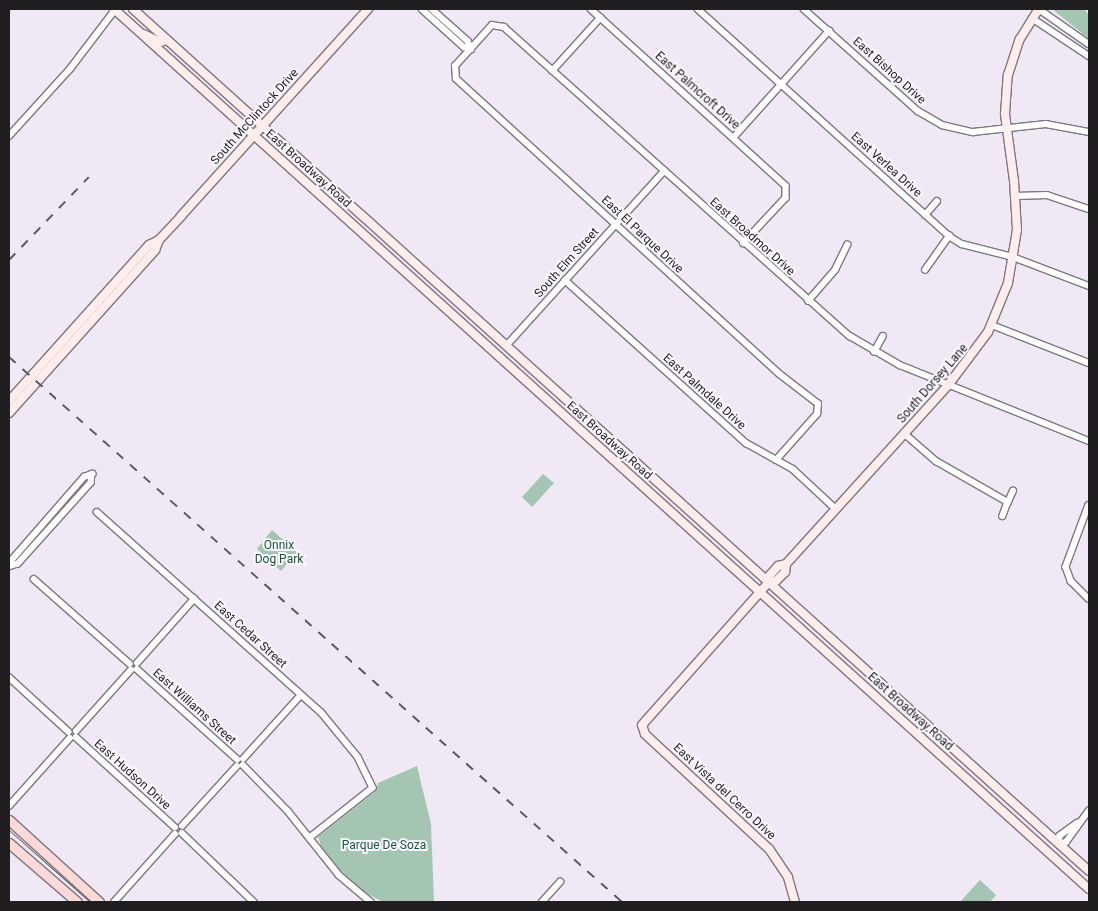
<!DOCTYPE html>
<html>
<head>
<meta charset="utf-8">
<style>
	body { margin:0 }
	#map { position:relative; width:1098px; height:911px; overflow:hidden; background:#f0e8f4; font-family:Roboto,sans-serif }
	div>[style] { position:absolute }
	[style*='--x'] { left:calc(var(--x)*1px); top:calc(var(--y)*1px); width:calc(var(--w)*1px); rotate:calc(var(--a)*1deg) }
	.green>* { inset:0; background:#a4c5b2 }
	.roads { filter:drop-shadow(1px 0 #7e7781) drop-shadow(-1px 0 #7e7781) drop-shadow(0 1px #7e7781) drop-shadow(0 -1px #7e7781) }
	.street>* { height:5.5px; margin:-2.75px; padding:0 2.75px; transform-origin:2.75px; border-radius:2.75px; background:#fff }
	.secondary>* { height:8px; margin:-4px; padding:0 4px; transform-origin:4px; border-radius:4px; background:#feedeb }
	.primary>* { height:9px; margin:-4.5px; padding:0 4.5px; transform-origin:4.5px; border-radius:4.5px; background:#fddad7 }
	.tram>* { height:1px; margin:-0.5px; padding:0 0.5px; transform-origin:0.5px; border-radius:0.5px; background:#5c585e }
	.rail>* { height:2px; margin-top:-1px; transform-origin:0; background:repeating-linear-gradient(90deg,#5c585e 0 9px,transparent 0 18px) }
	span { translate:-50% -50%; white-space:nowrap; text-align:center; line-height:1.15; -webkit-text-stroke:4px #fbf7fe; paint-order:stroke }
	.street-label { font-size:12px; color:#211e22 }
	.park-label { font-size:12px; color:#15573b }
	.frame { position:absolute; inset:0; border:10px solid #211e22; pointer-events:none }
</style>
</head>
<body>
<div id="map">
	<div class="green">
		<i style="clip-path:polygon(1052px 9px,1084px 9px,1089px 15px,1089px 39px)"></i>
		<i style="clip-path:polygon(543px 474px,554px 483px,532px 507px,522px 497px)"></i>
		<i style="clip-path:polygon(272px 530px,297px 552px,281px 571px,257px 549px)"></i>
		<i style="clip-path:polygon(417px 766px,431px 824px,434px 902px,383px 902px,362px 891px,340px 870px,321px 846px,318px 837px,376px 791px,378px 783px)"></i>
		<i style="clip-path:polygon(980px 880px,996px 895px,990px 902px,960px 902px)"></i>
	</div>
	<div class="roads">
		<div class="street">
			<i style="--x:422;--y:9;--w:57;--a:42.1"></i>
			<i style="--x:464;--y:47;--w:7;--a:16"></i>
			<i style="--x:432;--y:9;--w:48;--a:41.6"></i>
			<i style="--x:468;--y:41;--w:9;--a:69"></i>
			<i style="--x:591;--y:9;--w:263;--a:42.2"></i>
			<i style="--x:786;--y:186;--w:12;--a:90"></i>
			<i style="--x:786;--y:198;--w:62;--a:133"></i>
			<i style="--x:698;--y:9;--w:338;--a:42.1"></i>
			<i style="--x:949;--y:236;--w:15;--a:32"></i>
			<i style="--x:962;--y:244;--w:53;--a:14.3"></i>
			<i style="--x:1013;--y:257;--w:81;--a:20.9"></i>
			<i style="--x:804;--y:9;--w:153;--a:41.8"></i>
			<i style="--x:918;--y:111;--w:28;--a:30"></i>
			<i style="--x:942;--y:125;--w:32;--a:13"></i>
			<i style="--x:973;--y:132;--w:73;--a:-6.3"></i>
			<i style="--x:1046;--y:124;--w:44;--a:10.5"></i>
			<i style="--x:1039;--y:9;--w:61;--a:35"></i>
			<i style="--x:1032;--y:18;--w:69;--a:33.7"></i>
			<i style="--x:552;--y:71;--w:72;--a:-47.8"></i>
			<i style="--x:9;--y:136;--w:91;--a:-47.7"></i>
			<i style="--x:70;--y:69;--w:74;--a:-52.7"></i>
			<i style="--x:733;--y:138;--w:144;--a:-48.1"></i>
			<i style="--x:1016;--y:196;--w:31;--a:-2"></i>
			<i style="--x:1047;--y:195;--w:44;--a:18.4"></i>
			<i style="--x:925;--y:215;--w:18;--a:-49"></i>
			<i style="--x:925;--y:270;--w:42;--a:-54.8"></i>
			<i style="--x:565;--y:280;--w:244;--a:42"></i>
			<i style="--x:746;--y:443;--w:54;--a:29"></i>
			<i style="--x:793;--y:469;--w:59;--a:42.9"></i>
			<i style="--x:808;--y:301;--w:41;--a:-48.9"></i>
			<i style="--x:835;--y:270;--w:28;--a:-64"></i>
			<i style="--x:992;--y:325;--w:104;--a:21.4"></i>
			<i style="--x:506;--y:346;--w:236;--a:-47.9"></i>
			<i style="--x:874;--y:352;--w:18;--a:-61"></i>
			<i style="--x:904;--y:433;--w:43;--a:41.2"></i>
			<i style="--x:936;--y:461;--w:83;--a:29.7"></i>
			<i style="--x:1008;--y:502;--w:15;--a:110"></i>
			<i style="--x:776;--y:460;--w:62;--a:-48.3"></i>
			<i style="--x:817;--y:414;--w:10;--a:-84"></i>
			<i style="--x:818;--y:404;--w:49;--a:-142.4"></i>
			<i style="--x:779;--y:374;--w:437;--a:-137.6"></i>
			<i style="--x:456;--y:79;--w:13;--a:-94"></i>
			<i style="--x:455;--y:66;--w:55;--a:-47.9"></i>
			<i style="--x:492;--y:25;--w:12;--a:9"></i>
			<i style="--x:504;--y:27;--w:464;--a:41.8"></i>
			<i style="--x:850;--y:336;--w:58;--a:30.1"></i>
			<i style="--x:900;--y:365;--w:204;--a:21.9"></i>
			<i style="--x:1008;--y:502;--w:12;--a:-66"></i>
			<i style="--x:1089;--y:505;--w:66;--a:110.4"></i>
			<i style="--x:1066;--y:567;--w:15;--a:70"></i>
			<i style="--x:1071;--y:581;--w:25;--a:45"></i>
			<i style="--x:97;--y:512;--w:300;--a:41.8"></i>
			<i style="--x:321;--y:712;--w:58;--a:50.6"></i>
			<i style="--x:358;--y:757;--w:34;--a:64"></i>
			<i style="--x:373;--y:788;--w:80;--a:141.6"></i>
			<i style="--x:9;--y:563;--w:114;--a:-48.9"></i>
			<i style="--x:84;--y:477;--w:9;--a:-21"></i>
			<i style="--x:92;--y:474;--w:9;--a:96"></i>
			<i style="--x:91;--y:483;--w:109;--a:132"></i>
			<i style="--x:18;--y:564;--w:9;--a:162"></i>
			<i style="--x:34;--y:579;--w:128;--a:41.5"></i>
			<i style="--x:137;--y:663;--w:86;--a:-48.3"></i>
			<i style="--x:137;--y:669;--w:135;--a:42"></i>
			<i style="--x:9;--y:677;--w:81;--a:42.5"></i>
			<i style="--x:76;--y:731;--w:82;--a:-48"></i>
			<i style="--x:76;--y:737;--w:134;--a:42.3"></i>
			<i style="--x:243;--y:759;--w:86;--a:-47.8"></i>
			<i style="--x:243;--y:765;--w:64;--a:45.6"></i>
			<i style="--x:288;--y:811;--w:82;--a:51.4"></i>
			<i style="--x:339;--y:875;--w:42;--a:40.2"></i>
			<i style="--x:9;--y:806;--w:91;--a:-48.1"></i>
			<i style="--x:1078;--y:823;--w:22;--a:144"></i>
			<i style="--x:1060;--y:836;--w:8;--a:97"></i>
			<i style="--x:1059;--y:844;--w:7;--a:-16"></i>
			<i style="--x:1066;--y:842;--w:39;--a:-54"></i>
			<i style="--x:182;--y:826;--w:81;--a:-47.5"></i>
			<i style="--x:182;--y:833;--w:100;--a:43.8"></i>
			<i style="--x:114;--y:902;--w:91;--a:-48.1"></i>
			<i style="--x:542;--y:902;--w:27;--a:-48"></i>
		</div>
		<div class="secondary">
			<i style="--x:114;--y:9;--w:1313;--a:42.07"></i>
			<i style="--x:133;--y:9;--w:1287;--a:42.04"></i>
			<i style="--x:143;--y:34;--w:19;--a:25"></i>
			<i style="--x:160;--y:42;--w:7;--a:-16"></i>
			<i style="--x:9;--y:401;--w:210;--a:-48.1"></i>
			<i style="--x:149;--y:245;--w:11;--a:-27"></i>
			<i style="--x:9;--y:413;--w:219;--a:-48.1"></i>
			<i style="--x:155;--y:250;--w:11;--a:-68"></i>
			<i style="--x:159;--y:240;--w:33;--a:-47"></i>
			<i style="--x:181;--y:216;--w:279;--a:-47.9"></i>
			<i style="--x:768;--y:583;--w:8;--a:-14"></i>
			<i style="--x:776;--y:581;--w:13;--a:-45"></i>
			<i style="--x:785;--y:572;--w:8;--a:-83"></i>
			<i style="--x:795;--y:902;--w:26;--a:-106"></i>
			<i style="--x:788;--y:877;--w:34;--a:-124"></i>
			<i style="--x:769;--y:849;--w:169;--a:-137.2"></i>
			<i style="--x:645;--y:734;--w:9;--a:-108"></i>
			<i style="--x:642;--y:725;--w:190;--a:-48.4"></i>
			<i style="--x:768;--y:583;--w:8;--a:-76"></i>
			<i style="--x:770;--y:575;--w:12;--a:-48"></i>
			<i style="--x:778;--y:566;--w:8;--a:-14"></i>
			<i style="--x:786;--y:564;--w:243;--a:-47.8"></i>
			<i style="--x:949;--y:384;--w:65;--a:-53.1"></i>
			<i style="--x:988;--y:332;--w:53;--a:-67.8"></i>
			<i style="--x:1008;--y:283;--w:54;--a:-80.4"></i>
			<i style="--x:1017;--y:230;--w:49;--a:-93.5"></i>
			<i style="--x:1014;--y:181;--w:68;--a:-97.7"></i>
			<i style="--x:1005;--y:114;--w:39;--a:-86"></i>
			<i style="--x:1008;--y:75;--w:38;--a:-72"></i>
			<i style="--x:1020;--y:39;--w:36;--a:-58"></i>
		</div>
		<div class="primary">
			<i style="--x:9;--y:820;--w:122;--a:42.3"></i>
			<i style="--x:9;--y:843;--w:90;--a:40.9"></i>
		</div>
	</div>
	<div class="tram">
		<i style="--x:9;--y:830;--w:108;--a:41.6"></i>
	</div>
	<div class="rail">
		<i style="--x:9;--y:260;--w:115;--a:-46.1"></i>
		<i style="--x:9;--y:357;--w:820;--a:41.64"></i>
	</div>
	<div class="street-label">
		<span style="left:889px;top:71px;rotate:42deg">East Bishop Drive</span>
		<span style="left:697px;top:91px;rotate:42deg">East Palmcroft Drive</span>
		<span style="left:255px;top:117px;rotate:-48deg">South McClintock Drive</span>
		<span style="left:886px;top:165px;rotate:42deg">East Verlea Drive</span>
		<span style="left:308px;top:169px;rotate:42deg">East Broadway Road</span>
		<span style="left:642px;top:235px;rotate:43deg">East El Parque Drive</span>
		<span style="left:752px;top:237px;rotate:42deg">East Broadmor Drive</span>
		<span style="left:567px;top:263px;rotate:-48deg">South Elm Street</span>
		<span style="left:933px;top:384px;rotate:-49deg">South Dorsey Lane</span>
		<span style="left:704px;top:392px;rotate:42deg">East Palmdale Drive</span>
		<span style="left:609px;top:441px;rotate:42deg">East Broadway Road</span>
		<span style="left:250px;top:635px;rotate:42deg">East Cedar Street</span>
		<span style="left:194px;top:707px;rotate:42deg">East Williams Street</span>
		<span style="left:910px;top:712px;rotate:42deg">East Broadway Road</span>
		<span style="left:132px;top:775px;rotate:42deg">East Hudson Drive</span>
		<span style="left:724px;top:792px;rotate:43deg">East Vista del Cerro Drive</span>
	</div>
	<div class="park-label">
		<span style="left:279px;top:553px">Onnix<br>Dog Park</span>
		<span style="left:384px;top:846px">Parque De Soza</span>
	</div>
	<div class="frame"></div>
</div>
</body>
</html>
